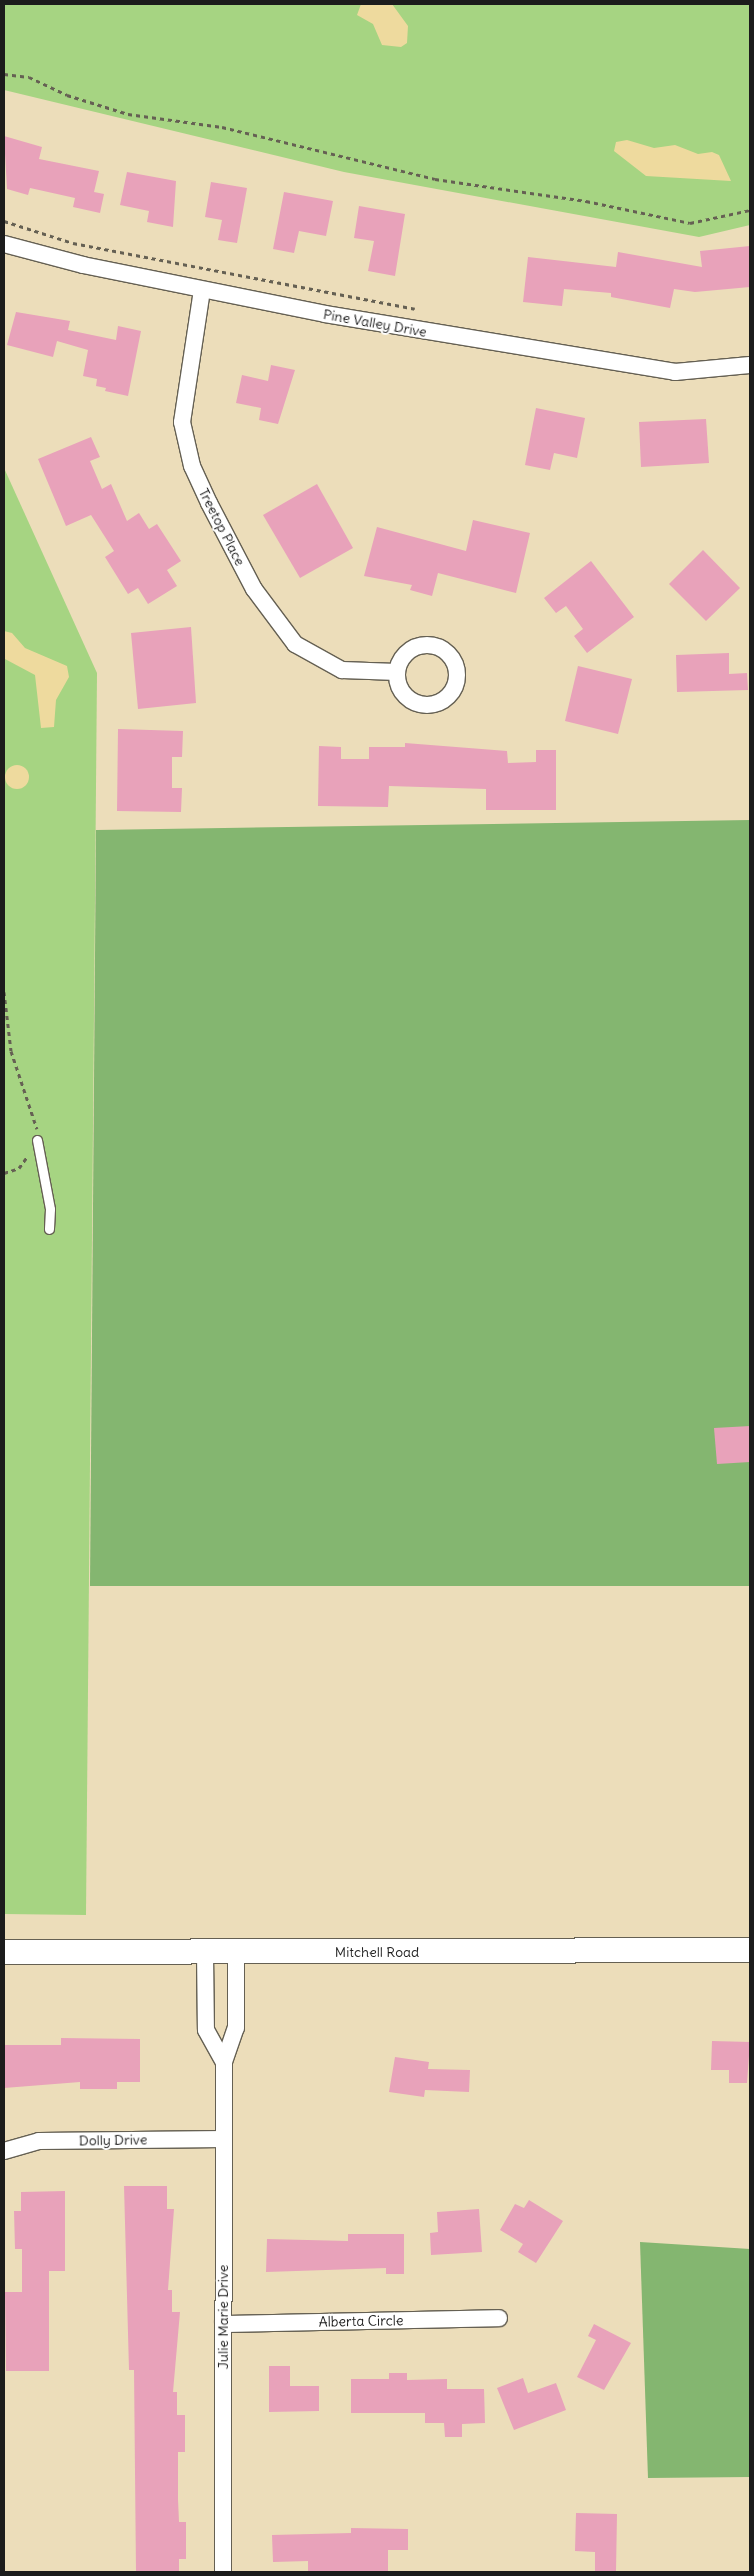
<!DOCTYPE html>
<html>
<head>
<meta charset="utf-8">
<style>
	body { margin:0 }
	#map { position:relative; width:754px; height:2576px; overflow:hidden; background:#ecddba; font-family:Delius,sans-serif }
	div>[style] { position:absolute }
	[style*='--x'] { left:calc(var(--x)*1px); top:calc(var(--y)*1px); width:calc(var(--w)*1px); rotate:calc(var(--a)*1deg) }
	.green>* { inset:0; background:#a6d482 }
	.forest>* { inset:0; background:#84b670 }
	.sand>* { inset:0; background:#eeda9e }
	.round { border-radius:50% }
	.building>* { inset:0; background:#e8a2ba }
	.path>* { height:3px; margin-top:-1.5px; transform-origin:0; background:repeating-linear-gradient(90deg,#656053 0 4px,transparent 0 8px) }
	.roads { filter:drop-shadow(1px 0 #656053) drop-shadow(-1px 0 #656053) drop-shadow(0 1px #656053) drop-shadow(0 -1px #656053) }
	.lane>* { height:9px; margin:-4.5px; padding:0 4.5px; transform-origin:4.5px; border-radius:4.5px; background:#fff }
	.street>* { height:16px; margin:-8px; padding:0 8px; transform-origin:8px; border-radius:8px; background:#fff }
	.street>.ring { margin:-8px; padding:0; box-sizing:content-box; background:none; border:16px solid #fff; border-radius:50% }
	.secondary>* { height:24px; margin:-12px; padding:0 12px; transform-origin:12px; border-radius:12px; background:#fff }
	span { translate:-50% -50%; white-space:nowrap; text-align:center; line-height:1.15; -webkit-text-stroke:4px #fff; paint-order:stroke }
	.street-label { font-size:14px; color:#1c1c1c }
	.frame { position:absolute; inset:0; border:5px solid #1c1c1c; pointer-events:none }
</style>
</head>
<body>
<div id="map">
	<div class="green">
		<i style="clip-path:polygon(4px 4px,750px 4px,750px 225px,699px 237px,344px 172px,4px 90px)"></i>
		<i style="clip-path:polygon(4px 468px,97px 673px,86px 1915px,4px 1914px)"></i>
	</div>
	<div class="forest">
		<i style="clip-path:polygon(750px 820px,750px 1586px,90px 1586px,96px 830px)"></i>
		<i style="clip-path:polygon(640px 2242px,750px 2249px,750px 2477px,648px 2478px)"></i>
	</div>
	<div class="sand">
		<i style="clip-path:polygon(361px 4px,392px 4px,408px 26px,407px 43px,401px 47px,382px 45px,373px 24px,357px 15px)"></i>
		<i style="clip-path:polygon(627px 140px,654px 148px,675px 145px,698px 154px,712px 152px,719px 155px,731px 181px,646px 176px,614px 151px,616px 142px)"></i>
		<i style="clip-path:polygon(4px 631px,12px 633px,25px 648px,67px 666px,69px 677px,56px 700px,54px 727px,41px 728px,35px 675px,5px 659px)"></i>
		<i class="round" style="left:5px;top:765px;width:24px;height:24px"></i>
	</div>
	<div class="building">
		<i style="clip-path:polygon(4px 136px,42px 147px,39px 159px,99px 171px,94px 192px,104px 194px,100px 213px,73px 207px,75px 198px,30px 188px,28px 195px,7px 189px)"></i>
		<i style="clip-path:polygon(127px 172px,176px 181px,173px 227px,147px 222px,149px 211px,120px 205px)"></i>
		<i style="clip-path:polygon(211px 182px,247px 188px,237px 243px,218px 240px,222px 220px,205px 217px)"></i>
		<i style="clip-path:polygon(284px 192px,333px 201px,326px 236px,299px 231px,294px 253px,273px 249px)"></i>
		<i style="clip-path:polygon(359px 206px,405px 214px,395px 276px,368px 271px,374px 241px,354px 238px)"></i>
		<i style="clip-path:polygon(750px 246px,750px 287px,695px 292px,674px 289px,670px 308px,611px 297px,611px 293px,564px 289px,562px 306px,523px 302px,528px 257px,616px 267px,618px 252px,702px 267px,700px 251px)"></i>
		<i style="clip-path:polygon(16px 312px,70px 321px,68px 330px,116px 340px,118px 326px,141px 331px,128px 396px,105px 391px,106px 388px,96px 386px,97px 379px,83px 376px,88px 350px,57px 341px,53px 357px,7px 345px)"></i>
		<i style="clip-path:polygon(271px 365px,295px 370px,278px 424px,259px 420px,261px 408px,236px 403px,242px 375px,268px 381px)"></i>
		<i style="clip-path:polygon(536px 408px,585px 418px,577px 458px,554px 453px,550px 470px,525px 465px)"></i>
		<i style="clip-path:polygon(706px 419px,709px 463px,641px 467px,639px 422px)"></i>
		<i style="clip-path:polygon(91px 437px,100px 457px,90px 461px,102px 489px,111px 484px,127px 521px,139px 513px,149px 529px,157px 524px,181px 561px,167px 570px,177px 586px,148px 604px,138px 588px,128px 594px,105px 557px,114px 551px,91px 515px,66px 526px,38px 459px)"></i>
		<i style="clip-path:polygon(317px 484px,353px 548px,300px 578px,263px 515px)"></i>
		<i style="clip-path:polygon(473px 520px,530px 533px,516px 593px,438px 573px,432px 596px,410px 590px,412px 585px,364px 576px,377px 527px,466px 551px)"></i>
		<i style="clip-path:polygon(703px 550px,740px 588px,706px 621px,669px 584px)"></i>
		<i style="clip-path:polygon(591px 561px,634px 617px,587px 653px,574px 636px,583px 629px,566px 606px,556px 613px,544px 598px)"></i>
		<i style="clip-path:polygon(191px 627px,196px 703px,138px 709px,131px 633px)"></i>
		<i style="clip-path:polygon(729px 653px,729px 674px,747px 673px,748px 690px,677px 692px,676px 655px)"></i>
		<i style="clip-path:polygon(578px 666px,632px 679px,618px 734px,565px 721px)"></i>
		<i style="clip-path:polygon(118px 729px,183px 731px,182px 757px,172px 757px,172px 788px,182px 788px,181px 812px,117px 811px)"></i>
		<i style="clip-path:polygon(405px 743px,507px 751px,508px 763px,536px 762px,536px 750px,556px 750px,556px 810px,486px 810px,486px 789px,389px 786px,388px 807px,318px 806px,319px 746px,341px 747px,341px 759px,369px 759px,369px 747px,405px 747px)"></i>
		<i style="clip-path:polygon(750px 1426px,750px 1462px,717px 1464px,714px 1428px)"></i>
		<i style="clip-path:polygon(61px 2038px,140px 2039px,140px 2082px,117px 2082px,117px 2089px,80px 2089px,80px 2082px,4px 2088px,4px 2045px,61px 2045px)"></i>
		<i style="clip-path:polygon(712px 2041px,750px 2042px,747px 2083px,729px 2083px,729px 2070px,711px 2070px)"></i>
		<i style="clip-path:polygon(395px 2057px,429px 2062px,428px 2069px,470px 2070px,469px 2092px,425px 2090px,424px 2097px,389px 2092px)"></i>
		<i style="clip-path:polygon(124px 2186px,167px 2186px,167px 2209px,174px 2209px,168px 2290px,172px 2290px,172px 2312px,180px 2312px,173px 2392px,177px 2392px,177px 2415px,185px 2415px,185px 2452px,178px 2452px,178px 2499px,179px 2522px,186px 2522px,186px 2559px,179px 2559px,179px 2572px,136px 2572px,134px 2370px,129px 2370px)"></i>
		<i style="clip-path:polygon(65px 2191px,65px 2271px,49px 2271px,49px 2371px,6px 2371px,5px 2292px,22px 2292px,22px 2249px,15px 2249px,14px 2211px,21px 2211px,21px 2192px)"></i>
		<i style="clip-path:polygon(529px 2200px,563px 2221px,536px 2263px,518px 2252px,523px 2244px,500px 2230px,515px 2204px,524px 2208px)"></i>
		<i style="clip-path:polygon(479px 2209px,482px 2252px,431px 2255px,430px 2233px,438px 2232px,437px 2212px)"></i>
		<i style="clip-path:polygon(348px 2234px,404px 2234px,404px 2274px,386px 2274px,386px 2268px,266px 2272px,267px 2239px,348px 2241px)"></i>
		<i style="clip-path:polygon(594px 2324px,631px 2343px,604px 2390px,577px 2377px,596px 2340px,588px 2336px)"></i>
		<i style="clip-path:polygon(269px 2366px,290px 2366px,290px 2386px,319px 2386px,319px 2411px,269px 2412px)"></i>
		<i style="clip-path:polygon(389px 2373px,407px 2373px,407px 2380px,447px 2379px,447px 2389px,484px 2389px,485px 2423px,462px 2424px,462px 2437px,445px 2437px,444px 2423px,425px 2423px,425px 2413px,351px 2413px,351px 2379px,389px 2379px)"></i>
		<i style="clip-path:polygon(523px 2378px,528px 2393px,556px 2383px,566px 2410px,514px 2430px,497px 2388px)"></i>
		<i style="clip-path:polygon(576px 2513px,617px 2514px,616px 2572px,595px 2571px,595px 2552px,575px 2551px)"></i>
		<i style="clip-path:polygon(351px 2528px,408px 2529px,408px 2550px,388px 2550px,388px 2571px,308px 2572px,308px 2561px,273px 2562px,272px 2535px,351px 2533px)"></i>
	</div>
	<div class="path">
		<i style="--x:4;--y:74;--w:25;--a:7"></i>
		<i style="--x:29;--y:77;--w:42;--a:25.3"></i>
		<i style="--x:67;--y:95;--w:64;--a:17.3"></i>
		<i style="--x:128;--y:114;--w:95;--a:7.9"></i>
		<i style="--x:222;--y:127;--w:219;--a:13.7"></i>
		<i style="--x:435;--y:179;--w:153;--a:8.3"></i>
		<i style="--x:586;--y:201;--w:106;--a:11.9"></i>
		<i style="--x:690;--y:223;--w:61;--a:-12.2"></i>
		<i style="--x:4;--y:221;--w:72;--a:17.7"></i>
		<i style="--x:73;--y:243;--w:348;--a:10.9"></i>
		<i style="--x:4;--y:992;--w:59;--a:83.2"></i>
		<i style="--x:11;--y:1051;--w:82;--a:71.6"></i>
		<i style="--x:4;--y:1173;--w:16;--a:-18"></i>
		<i style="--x:19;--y:1168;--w:14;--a:-54"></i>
	</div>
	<div class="roads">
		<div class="lane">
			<i style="--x:37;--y:1140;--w:70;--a:79.3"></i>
			<i style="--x:50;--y:1209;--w:20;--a:93"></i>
		</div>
		<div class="street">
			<i style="--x:4;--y:244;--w:82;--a:14.9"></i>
			<i style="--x:83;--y:265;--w:247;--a:11.4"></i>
			<i style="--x:325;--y:314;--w:355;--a:9.4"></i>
			<i style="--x:675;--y:372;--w:75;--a:-5.3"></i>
			<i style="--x:202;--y:290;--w:134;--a:98.6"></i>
			<i style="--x:182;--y:422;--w:45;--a:77.2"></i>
			<i style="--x:192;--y:466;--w:41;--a:65.3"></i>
			<i style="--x:209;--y:503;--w:97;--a:62.4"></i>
			<i style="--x:254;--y:589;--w:69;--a:53.3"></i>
			<i style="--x:295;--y:644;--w:54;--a:29"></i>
			<i style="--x:342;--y:670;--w:55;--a:2.1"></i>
			<i class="ring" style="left:397px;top:645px;width:44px;height:44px"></i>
			<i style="--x:205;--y:1953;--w:77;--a:89.3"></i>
			<i style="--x:206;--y:2030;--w:37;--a:61"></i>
			<i style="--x:224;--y:2062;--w:36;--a:-71"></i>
			<i style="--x:236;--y:2028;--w:75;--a:-90"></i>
			<i style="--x:4;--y:2151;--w:36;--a:-16"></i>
			<i style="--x:39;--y:2141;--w:185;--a:-0.6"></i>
			<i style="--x:223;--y:2324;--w:276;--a:-1.2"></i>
			<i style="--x:223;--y:2572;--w:510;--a:-89.89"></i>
		</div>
		<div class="secondary">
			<i style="--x:4;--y:1952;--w:746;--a:-0.15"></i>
		</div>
	</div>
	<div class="street-label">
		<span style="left:375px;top:323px;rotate:10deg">Pine Valley Drive</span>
		<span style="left:222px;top:527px;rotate:63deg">Treetop Place</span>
		<span style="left:377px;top:1952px">Mitchell Road</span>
		<span style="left:113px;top:2140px;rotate:-1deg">Dolly Drive</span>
		<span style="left:223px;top:2317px;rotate:-90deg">Julie Marie Drive</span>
		<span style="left:361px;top:2321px;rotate:-1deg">Alberta Circle</span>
	</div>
	<div class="frame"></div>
</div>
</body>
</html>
